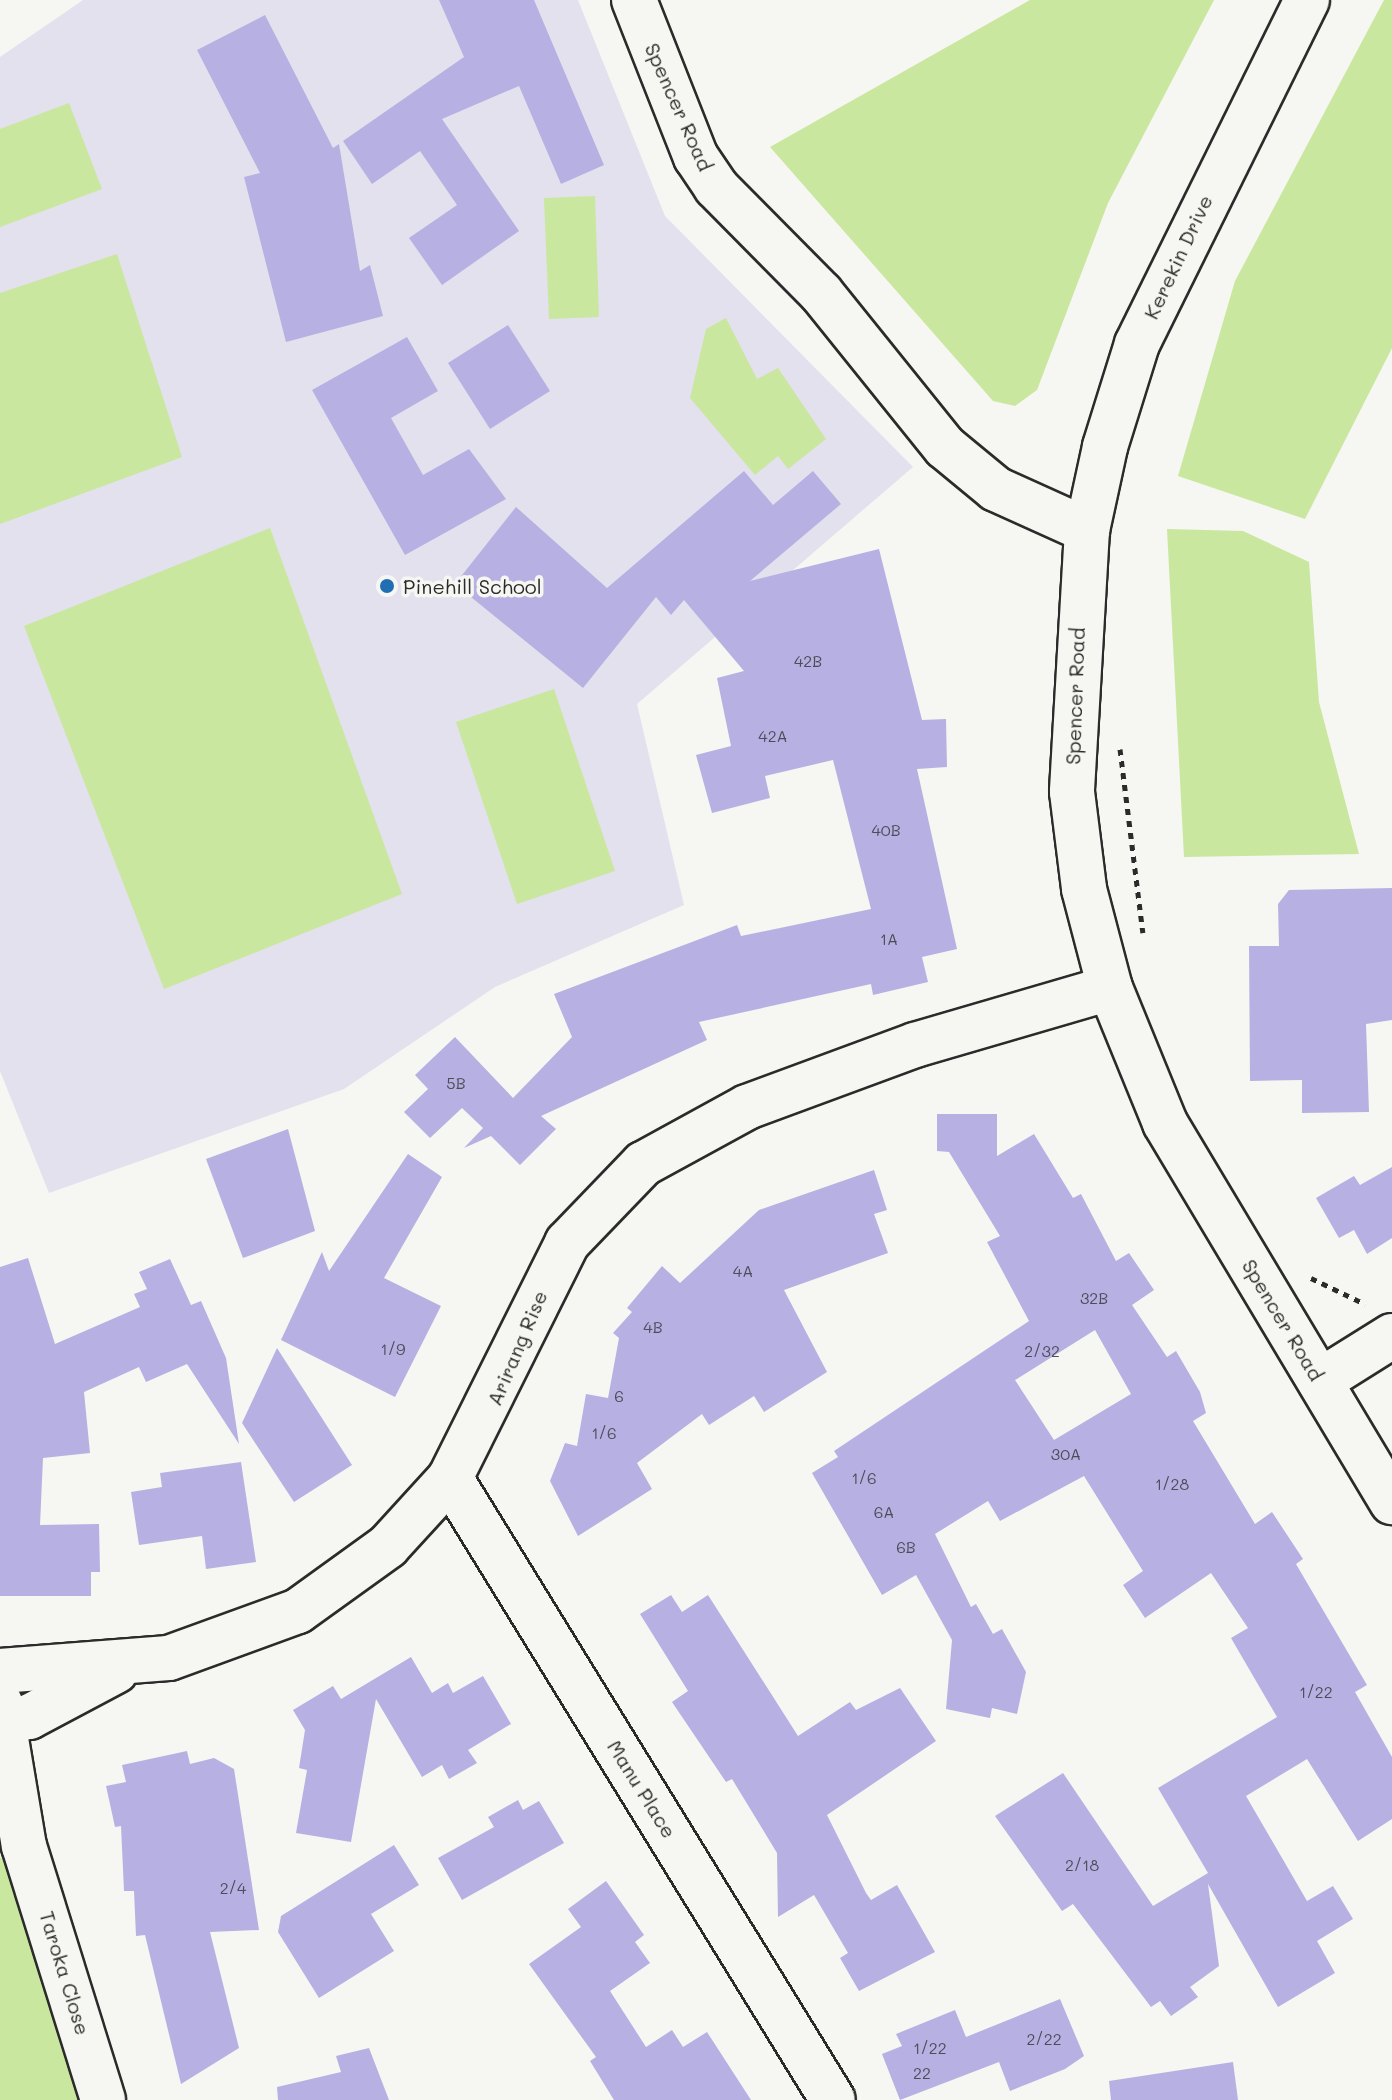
<!DOCTYPE html>
<html>
<head>
<meta charset="utf-8">
<style>
	body { margin:0 }
	#map { position:relative; width:1392px; height:2100px; overflow:hidden; background:#f6f6f2; font-family:Mali,sans-serif }
	div>[style] { position:absolute }
	[style*='--x'] { left:calc(var(--x)*1px); top:calc(var(--y)*1px); width:calc(var(--w)*1px); rotate:calc(var(--a)*1deg) }
	.built>* { inset:0; background:#e3e1ed }
	.green>* { inset:0; background:#c9e79e }
	.building>* { inset:0; background:#b6b1e2 }
	.path>* { height:5px; margin-top:-2.5px; transform-origin:0; background:repeating-linear-gradient(90deg,#2b2b2b 0 6px,transparent 0 12px) }
	.roads { filter:drop-shadow(2px 0 #2b2b2b) drop-shadow(-2px 0 #2b2b2b) drop-shadow(0 2px #2b2b2b) drop-shadow(0 -2px #2b2b2b) }
	.minor>* { height:44px; margin:-22px; padding:0 22px; transform-origin:22px; border-radius:22px; background:#f6f6f2 }
	.dots>* { width:22px; height:22px; translate:-50% -50%; box-sizing:border-box; border:4px solid #f6f6f2; border-radius:50% }
	span { translate:-50% -50%; white-space:nowrap; text-align:center; line-height:1.15; -webkit-text-stroke:7px #f6f6f2; paint-order:stroke }
	.number-label { font-size:16px; color:#4e4c59 }
	.number-label span { -webkit-text-stroke-width:0 }
	.street-label { font-size:20px; color:#2b2b2b }
	.poi-label { font-size:20px; color:#2b2b2b }
	.left { translate:0 -50%; text-align:left }
</style>
</head>
<body>
<div id="map">
	<div class="built">
		<i style="clip-path:polygon(83px 0,578px 0,665px 216px,913px 467px,637px 704px,684px 905px,495px 987px,344px 1089px,49px 1193px,0 1071px,0 57px)"></i>
	</div>
	<div class="green">
		<i style="clip-path:polygon(1030px 0,1214px 0,1108px 203px,1037px 390px,1015px 406px,993px 401px,770px 147px)"></i>
		<i style="clip-path:polygon(1384px 0,1392px 0,1392px 348px,1305px 519px,1178px 476px,1235px 281px)"></i>
		<i style="clip-path:polygon(69px 103px,102px 189px,0 227px,0 129px)"></i>
		<i style="clip-path:polygon(595px 196px,599px 317px,549px 319px,544px 198px)"></i>
		<i style="clip-path:polygon(117px 254px,182px 457px,0 524px,0 293px)"></i>
		<i style="clip-path:polygon(726px 318px,757px 379px,778px 368px,826px 439px,788px 469px,778px 456px,755px 475px,690px 398px,706px 329px)"></i>
		<i style="clip-path:polygon(270px 528px,402px 894px,164px 989px,24px 626px)"></i>
		<i style="clip-path:polygon(1167px 529px,1243px 531px,1309px 562px,1319px 702px,1359px 854px,1184px 857px)"></i>
		<i style="clip-path:polygon(554px 689px,615px 871px,517px 904px,456px 722px)"></i>
		<i style="clip-path:polygon(0 1857px,11px 1867px,87px 2100px,0 2100px)"></i>
	</div>
	<div class="building">
		<i style="clip-path:polygon(439px 0,534px 0,604px 165px,561px 184px,519px 86px,442px 119px,519px 231px,442px 285px,409px 238px,457px 205px,420px 151px,372px 184px,343px 141px,464px 57px)"></i>
		<i style="clip-path:polygon(265px 15px,333px 148px,339px 144px,360px 271px,370px 265px,383px 316px,286px 342px,244px 177px,260px 173px,197px 50px)"></i>
		<i style="clip-path:polygon(508px 325px,550px 391px,490px 429px,448px 363px)"></i>
		<i style="clip-path:polygon(407px 337px,438px 391px,391px 418px,423px 475px,469px 449px,506px 499px,405px 555px,312px 390px)"></i>
		<i style="clip-path:polygon(744px 471px,773px 505px,813px 471px,841px 504px,750px 581px,879px 549px,922px 720px,946px 719px,947px 767px,917px 769px,957px 949px,922px 957px,928px 982px,873px 995px,871px 984px,699px 1022px,707px 1040px,541px 1116px,556px 1129px,520px 1165px,491px 1136px,464px 1148px,483px 1128px,462px 1108px,430px 1138px,404px 1112px,428px 1089px,415px 1075px,455px 1037px,513px 1098px,572px 1037px,554px 994px,737px 925px,741px 936px,871px 909px,833px 760px,765px 776px,770px 798px,712px 813px,696px 755px,731px 746px,717px 678px,744px 671px,684px 600px,671px 615px,656px 597px,583px 688px,455px 584px,516px 507px,607px 588px)"></i>
		<i style="clip-path:polygon(1392px 888px,1392px 1020px,1366px 1024px,1369px 1112px,1302px 1113px,1302px 1080px,1250px 1081px,1249px 946px,1279px 946px,1278px 904px,1289px 890px)"></i>
		<i style="clip-path:polygon(evenodd,937px 1114px,997px 1114px,997px 1156px,1034px 1134px,1073px 1198px,1081px 1194px,1116px 1261px,1129px 1253px,1154px 1290px,1132px 1305px,1167px 1357px,1176px 1351px,1200px 1392px,1206px 1413px,1193px 1421px,1255px 1524px,1272px 1512px,1303px 1559px,1296px 1564px,1367px 1685px,1355px 1692px,1392px 1757px,1392px 1819px,1358px 1841px,1307px 1759px,1246px 1796px,1307px 1901px,1333px 1886px,1353px 1919px,1317px 1941px,1335px 1973px,1278px 2007px,1208px 1884px,1219px 1966px,1190px 1987px,1198px 1997px,1171px 2016px,1160px 2001px,1151px 2007px,1073px 1904px,1062px 1911px,995px 1816px,1063px 1773px,1153px 1906px,1208px 1873px,1158px 1788px,1277px 1717px,1231px 1638px,1248px 1628px,1211px 1573px,1145px 1618px,1123px 1585px,1143px 1571px,1084px 1476px,1000px 1521px,988px 1501px,935px 1534px,971px 1607px,976px 1604px,993px 1634px,1002px 1629px,1026px 1672px,1017px 1714px,992px 1708px,990px 1718px,946px 1709px,952px 1640px,916px 1575px,882px 1595px,812px 1473px,838px 1457px,834px 1451px,1029px 1321px,987px 1242px,1000px 1236px,949px 1152px,937px 1151px,937px 1114px,1095px 1330px,1131px 1394px,1054px 1440px,1015px 1380px,1095px 1330px)"></i>
		<i style="clip-path:polygon(288px 1129px,315px 1231px,243px 1258px,206px 1159px)"></i>
		<i style="clip-path:polygon(408px 1154px,442px 1177px,384px 1278px,441px 1306px,395px 1397px,281px 1340px,322px 1252px,329px 1271px)"></i>
		<i style="clip-path:polygon(1392px 1167px,1392px 1238px,1367px 1254px,1354px 1230px,1339px 1238px,1316px 1198px,1354px 1176px,1360px 1185px)"></i>
		<i style="clip-path:polygon(874px 1170px,887px 1210px,874px 1214px,888px 1253px,784px 1290px,827px 1372px,764px 1412px,754px 1396px,709px 1425px,702px 1414px,637px 1463px,652px 1489px,578px 1536px,550px 1481px,565px 1443px,577px 1446px,586px 1394px,608px 1398px,619px 1338px,613px 1333px,632px 1312px,627px 1308px,662px 1266px,680px 1283px,759px 1210px)"></i>
		<i style="clip-path:polygon(28px 1258px,55px 1344px,140px 1307px,134px 1294px,147px 1289px,139px 1272px,170px 1259px,191px 1305px,201px 1301px,226px 1358px,239px 1444px,187px 1364px,146px 1382px,139px 1367px,84px 1392px,90px 1453px,43px 1458px,40px 1525px,99px 1524px,100px 1572px,91px 1572px,91px 1596px,0 1596px,0 1267px)"></i>
		<i style="clip-path:polygon(277px 1348px,352px 1465px,294px 1502px,242px 1423px)"></i>
		<i style="clip-path:polygon(241px 1462px,256px 1562px,206px 1569px,202px 1536px,139px 1545px,131px 1492px,162px 1487px,160px 1473px)"></i>
		<i style="clip-path:polygon(671px 1595px,682px 1612px,708px 1595px,798px 1736px,850px 1702px,856px 1710px,900px 1688px,936px 1741px,827px 1815px,866px 1893px,871px 1900px,897px 1885px,935px 1952px,859px 1991px,840px 1958px,848px 1953px,814px 1895px,778px 1917px,777px 1853px,732px 1779px,726px 1782px,672px 1702px,688px 1691px,640px 1614px)"></i>
		<i style="clip-path:polygon(411px 1657px,432px 1693px,448px 1683px,453px 1693px,483px 1676px,511px 1724px,468px 1750px,477px 1763px,449px 1779px,442px 1765px,422px 1777px,376px 1699px,351px 1842px,296px 1833px,307px 1770px,299px 1768px,305px 1730px,293px 1710px,333px 1686px,341px 1699px)"></i>
		<i style="clip-path:polygon(187px 1751px,190px 1764px,214px 1758px,234px 1769px,259px 1930px,210px 1932px,239px 2048px,181px 2084px,145px 1935px,136px 1936px,134px 1891px,124px 1891px,121px 1826px,115px 1827px,106px 1786px,126px 1782px,122px 1765px)"></i>
		<i style="clip-path:polygon(518px 1800px,523px 1810px,539px 1801px,564px 1843px,462px 1900px,438px 1858px,494px 1827px,488px 1817px)"></i>
		<i style="clip-path:polygon(394px 1845px,419px 1885px,371px 1914px,394px 1951px,319px 1998px,278px 1932px,281px 1916px)"></i>
		<i style="clip-path:polygon(606px 1881px,644px 1935px,635px 1942px,650px 1963px,610px 1991px,646px 2047px,672px 2030px,683px 2047px,707px 2032px,751px 2100px,614px 2100px,590px 2061px,596px 2057px,529px 1964px,581px 1927px,568px 1909px)"></i>
		<i style="clip-path:polygon(1060px 1999px,1084px 2056px,1065px 2069px,1010px 2091px,999px 2062px,900px 2100px,882px 2054px,902px 2046px,896px 2034px,955px 2010px,966px 2037px)"></i>
		<i style="clip-path:polygon(369px 2048px,389px 2100px,278px 2100px,277px 2087px,341px 2072px,336px 2056px)"></i>
		<i style="clip-path:polygon(1233px 2062px,1238px 2100px,1111px 2100px,1109px 2081px)"></i>
	</div>
	<div class="path">
		<i style="--x:1120;--y:749;--w:185;--a:82.9"></i>
		<i style="--x:1311;--y:1278;--w:60;--a:25.7"></i>
	</div>
	<div class="roads">
		<div class="minor">
			<i style="--x:634;--y:0;--w:169;--a:68.5"></i>
			<i style="--x:696;--y:157;--w:36;--a:56"></i>
			<i style="--x:716;--y:187;--w:149;--a:45.3"></i>
			<i style="--x:821;--y:293;--w:198;--a:51.2"></i>
			<i style="--x:945;--y:447;--w:66;--a:39.5"></i>
			<i style="--x:996;--y:489;--w:100;--a:24.3"></i>
			<i style="--x:1307;--y:0;--w:384;--a:116.3"></i>
			<i style="--x:1137;--y:344;--w:108;--a:107.3"></i>
			<i style="--x:1105;--y:447;--w:85;--a:102.2"></i>
			<i style="--x:1087;--y:530;--w:262;--a:93.3"></i>
			<i style="--x:1072;--y:792;--w:98;--a:82.9"></i>
			<i style="--x:1084;--y:889;--w:102;--a:75.3"></i>
			<i style="--x:1110;--y:988;--w:146;--a:67.8"></i>
			<i style="--x:1165;--y:1123;--w:442;--a:59.1"></i>
			<i style="--x:1320;--y:1381;--w:85;--a:-32"></i>
			<i style="--x:450;--y:1478;--w:730;--a:58.38"></i>
			<i style="--x:0;--y:1671;--w:169;--a:-4.4"></i>
			<i style="--x:169;--y:1658;--w:137;--a:-20"></i>
			<i style="--x:298;--y:1611;--w:111;--a:-35.8"></i>
			<i style="--x:388;--y:1546;--w:92;--a:-47.6"></i>
			<i style="--x:450;--y:1478;--w:263;--a:-63.5"></i>
			<i style="--x:567;--y:1243;--w:110;--a:-46.1"></i>
			<i style="--x:643;--y:1164;--w:119;--a:-28.7"></i>
			<i style="--x:747;--y:1107;--w:179;--a:-20.3"></i>
			<i style="--x:915;--y:1045;--w:203;--a:-16.3"></i>
			<i style="--x:0;--y:1703;--w:145;--a:80.5"></i>
			<i style="--x:24;--y:1846;--w:266;--a:72.7"></i>
			<i style="--x:0;--y:1723;--w:30;--a:-12"></i>
			<i style="--x:29;--y:1717;--w:98;--a:-27.9"></i>
		</div>
	</div>
	<div class="dots">
		<i style="left:387px;top:586px;background:#1f6fb2"></i>
	</div>
	<div class="number-label">
		<span style="left:808px;top:661px">42B</span>
		<span style="left:773px;top:736px">42A</span>
		<span style="left:886px;top:830px">40B</span>
		<span style="left:889px;top:939px">1A</span>
		<span style="left:456px;top:1083px">5B</span>
		<span style="left:743px;top:1271px">4A</span>
		<span style="left:1094px;top:1298px">32B</span>
		<span style="left:653px;top:1327px">4B</span>
		<span style="left:393px;top:1349px">1/9</span>
		<span style="left:1042px;top:1351px">2/32</span>
		<span style="left:619px;top:1396px">6</span>
		<span style="left:604px;top:1433px">1/6</span>
		<span style="left:1066px;top:1454px">30A</span>
		<span style="left:864px;top:1478px">1/6</span>
		<span style="left:1172px;top:1484px">1/28</span>
		<span style="left:884px;top:1512px">6A</span>
		<span style="left:906px;top:1547px">6B</span>
		<span style="left:1316px;top:1692px">1/22</span>
		<span style="left:1082px;top:1865px">2/18</span>
		<span style="left:233px;top:1888px">2/4</span>
		<span style="left:1044px;top:2039px">2/22</span>
		<span style="left:930px;top:2048px">1/22</span>
		<span style="left:922px;top:2073px">22</span>
	</div>
	<div class="street-label">
		<span style="left:679px;top:107px;rotate:66deg">Spencer Road</span>
		<span style="left:1178px;top:257px;rotate:-65deg">Kerekin Drive</span>
		<span style="left:1075px;top:696px;rotate:-88deg">Spencer Road</span>
		<span style="left:1283px;top:1320px;rotate:59deg">Spencer Road</span>
		<span style="left:517px;top:1348px;rotate:-67deg">Arirang Rise</span>
		<span style="left:642px;top:1789px;rotate:58deg">Manu Place</span>
		<span style="left:65px;top:1973px;rotate:73deg">Taroka Close</span>
	</div>
	<div class="poi-label">
		<span class="left" style="left:403px;top:586px">Pinehill School</span>
	</div>
</div>
</body>
</html>
